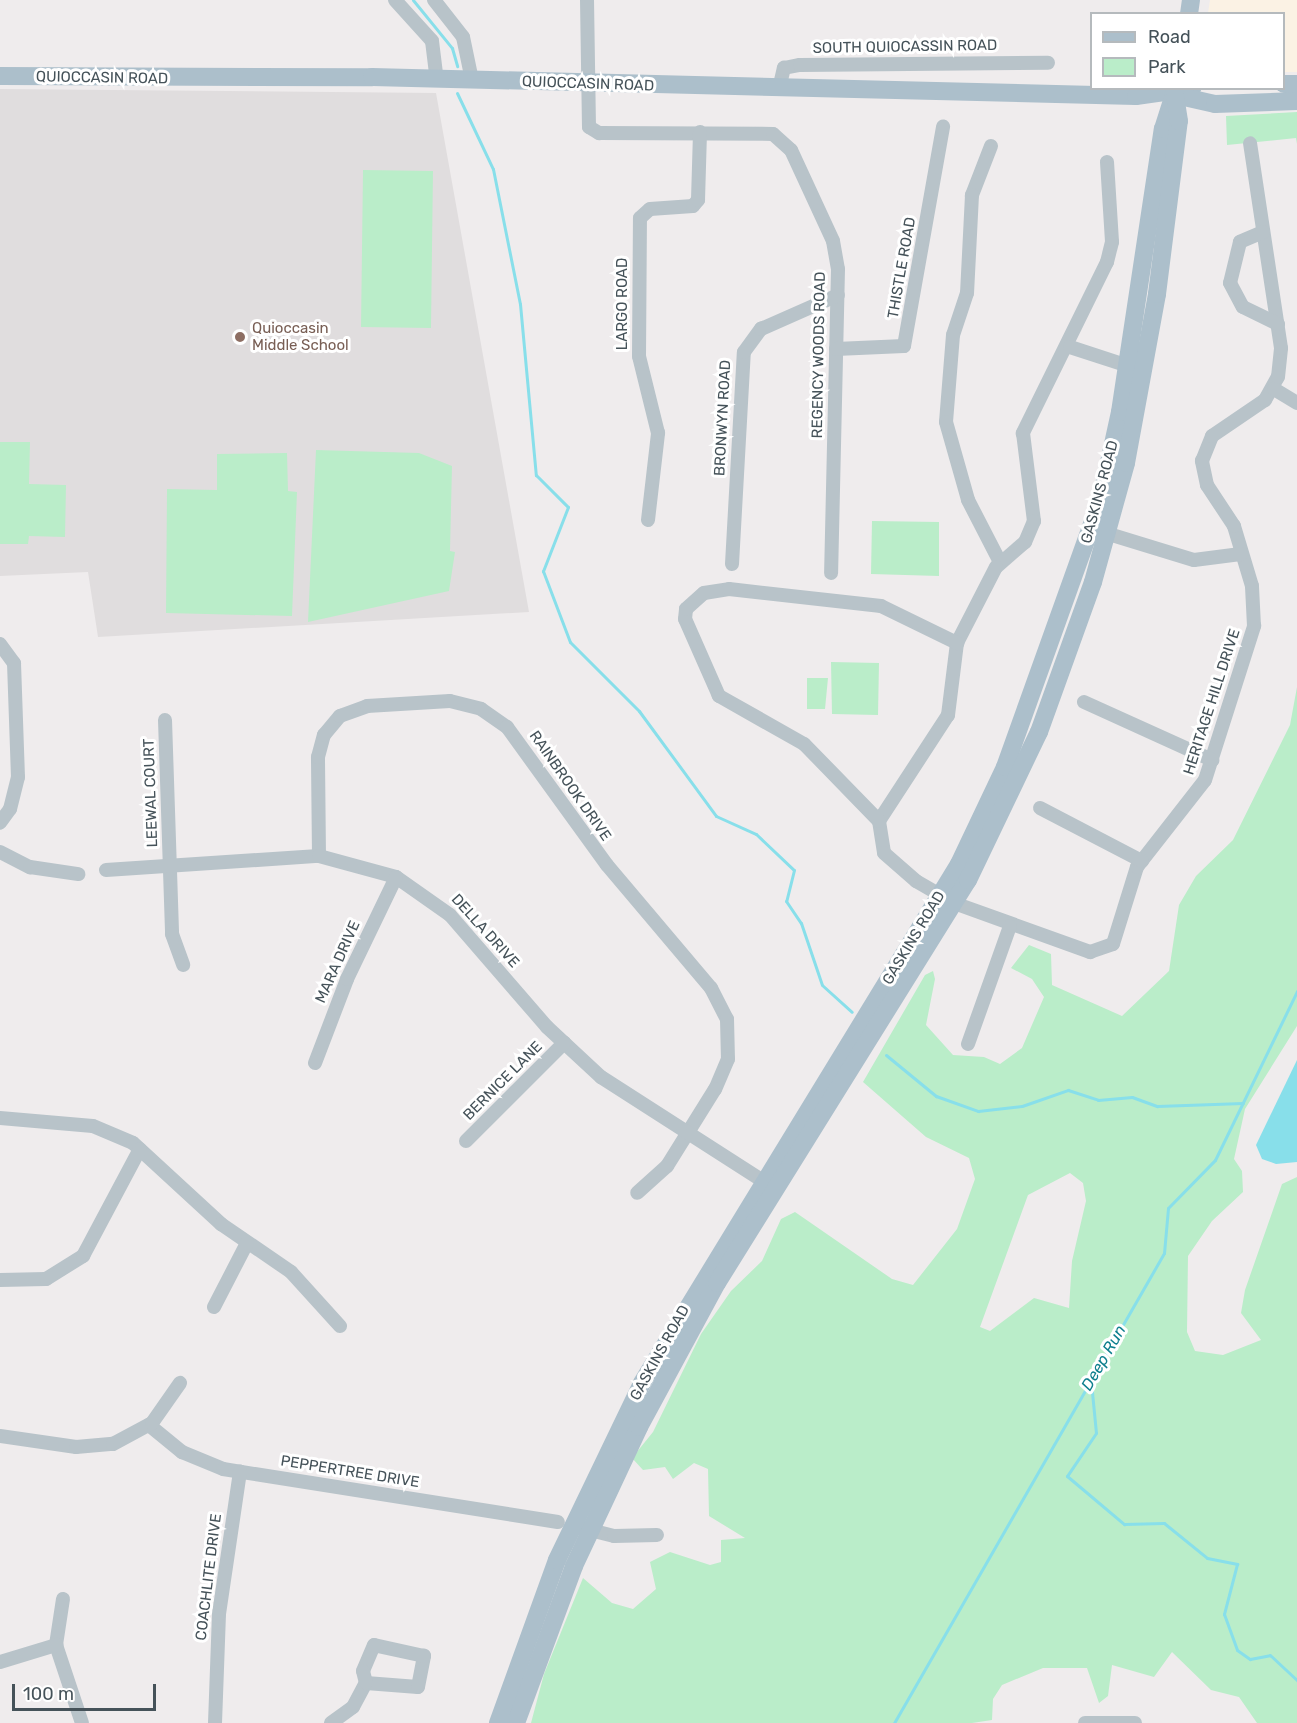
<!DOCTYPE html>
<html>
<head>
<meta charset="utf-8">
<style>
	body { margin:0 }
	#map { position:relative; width:1297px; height:1723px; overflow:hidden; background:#efeced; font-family:Rubik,sans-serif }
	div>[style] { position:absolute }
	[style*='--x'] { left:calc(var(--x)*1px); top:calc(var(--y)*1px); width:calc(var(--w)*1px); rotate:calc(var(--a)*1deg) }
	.commercial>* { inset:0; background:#fbf2e4 }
	.education>* { inset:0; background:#e0ddde }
	.green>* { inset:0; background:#baedc9 }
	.water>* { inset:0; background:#88dfea }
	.stream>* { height:3px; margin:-1.5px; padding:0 1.5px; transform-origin:1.5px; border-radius:1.5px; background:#88dfea }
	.minor>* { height:14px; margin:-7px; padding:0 7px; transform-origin:7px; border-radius:7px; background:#b8c3c9 }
	.major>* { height:18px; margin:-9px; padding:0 9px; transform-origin:9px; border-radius:9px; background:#acbfcb }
	.dots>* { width:16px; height:16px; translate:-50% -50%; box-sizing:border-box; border:3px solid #fff; border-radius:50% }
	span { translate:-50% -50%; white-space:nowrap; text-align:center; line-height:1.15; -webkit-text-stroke:6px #fff; paint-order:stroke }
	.street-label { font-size:15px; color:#455259 }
	.education-label { font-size:15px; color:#785e54 }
	.left { translate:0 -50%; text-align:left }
	.water-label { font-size:16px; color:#0e7f8e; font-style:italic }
	.legend { position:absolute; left:1090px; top:12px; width:195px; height:78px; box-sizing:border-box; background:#fff; border:2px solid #b5babd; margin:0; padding:8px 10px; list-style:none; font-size:18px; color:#455259 }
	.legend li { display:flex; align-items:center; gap:12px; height:30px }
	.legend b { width:30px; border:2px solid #b5babd }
	.scale { position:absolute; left:12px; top:1684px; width:144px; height:27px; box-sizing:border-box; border:3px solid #455259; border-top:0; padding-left:8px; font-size:18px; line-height:21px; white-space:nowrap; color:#455259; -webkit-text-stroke:4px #fff; paint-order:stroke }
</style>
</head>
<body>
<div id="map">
	<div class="commercial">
		<i style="clip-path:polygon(1210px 0,1297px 0,1297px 72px,1284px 72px,1284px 14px,1208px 13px)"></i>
	</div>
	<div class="education">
		<i style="clip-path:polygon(0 89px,436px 93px,529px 612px,98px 637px,88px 572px,0 576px)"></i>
	</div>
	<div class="green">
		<i style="clip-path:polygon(1297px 112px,1297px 144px,1296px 138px,1227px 145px,1226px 116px)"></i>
		<i style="clip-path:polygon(363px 170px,433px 171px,431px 328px,361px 327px)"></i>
		<i style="clip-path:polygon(0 442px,30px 442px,29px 484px,66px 485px,65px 537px,29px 536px,28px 544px,0 544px)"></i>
		<i style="clip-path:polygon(316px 450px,419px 453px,452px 466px,450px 551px,455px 552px,449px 591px,308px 622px)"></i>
		<i style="clip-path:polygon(287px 453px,288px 491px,297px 492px,292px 616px,166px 613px,167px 489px,217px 490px,217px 454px)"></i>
		<i style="clip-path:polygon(872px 521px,939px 522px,939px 576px,871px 574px)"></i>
		<i style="clip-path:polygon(831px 662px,879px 663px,878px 715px,832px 714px)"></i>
		<i style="clip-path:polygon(807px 678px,828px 678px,825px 709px,807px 709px)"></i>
		<i style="clip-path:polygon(evenodd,1297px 687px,1297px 1026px,1245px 1109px,1234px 1159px,1242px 1171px,1243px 1192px,1212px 1221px,1188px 1256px,1187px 1332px,1195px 1351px,1223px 1355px,1261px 1340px,1241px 1313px,1245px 1290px,1282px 1184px,1297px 1177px,1297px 1723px,1257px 1723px,1239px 1697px,1211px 1690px,1172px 1652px,1154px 1677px,1112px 1665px,1108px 1696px,1099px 1703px,1087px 1668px,1043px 1668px,1002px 1685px,993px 1699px,992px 1720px,972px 1723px,531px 1723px,544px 1674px,583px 1578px,612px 1603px,633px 1609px,656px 1589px,650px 1562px,670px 1552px,710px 1565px,721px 1562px,721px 1540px,745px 1538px,709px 1516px,708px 1469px,694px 1463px,673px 1479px,665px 1467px,643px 1470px,632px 1458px,653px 1432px,701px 1334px,731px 1291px,762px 1261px,781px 1219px,795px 1212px,892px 1279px,913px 1285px,957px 1229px,975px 1179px,969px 1158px,926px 1137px,863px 1082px,925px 975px,933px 971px,935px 979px,926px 1025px,953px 1055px,984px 1057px,1000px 1064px,1022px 1048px,1044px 997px,1032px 979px,1011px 968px,1029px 945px,1051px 954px,1052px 985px,1122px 1016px,1169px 971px,1179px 905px,1196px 876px,1233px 840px,1290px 725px,1297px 687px,1070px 1173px,1083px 1183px,1086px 1201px,1072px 1261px,1069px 1308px,1034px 1298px,990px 1331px,980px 1327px,1028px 1195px,1070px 1173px)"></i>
	</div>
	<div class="water">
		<i style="clip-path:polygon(1297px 1060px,1297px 1162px,1276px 1164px,1262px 1159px,1256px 1145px)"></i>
	</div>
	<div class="stream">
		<i style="--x:413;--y:0;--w:62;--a:50.9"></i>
		<i style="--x:452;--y:48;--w:19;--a:74"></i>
		<i style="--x:457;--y:93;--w:84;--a:64.7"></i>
		<i style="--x:493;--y:169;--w:138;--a:78.7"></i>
		<i style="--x:520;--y:304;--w:172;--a:84.7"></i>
		<i style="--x:536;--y:475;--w:45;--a:45"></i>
		<i style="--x:568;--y:507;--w:69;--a:111.3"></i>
		<i style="--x:543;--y:571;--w:76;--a:69.2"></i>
		<i style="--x:570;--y:642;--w:98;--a:45"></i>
		<i style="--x:639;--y:711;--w:130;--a:53.7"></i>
		<i style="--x:716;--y:816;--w:44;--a:24.2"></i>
		<i style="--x:756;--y:834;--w:52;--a:43.5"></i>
		<i style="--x:794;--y:870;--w:32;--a:104"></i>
		<i style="--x:786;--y:901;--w:27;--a:56"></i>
		<i style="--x:801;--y:923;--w:65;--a:71.3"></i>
		<i style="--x:822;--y:985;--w:40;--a:42"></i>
		<i style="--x:886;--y:1055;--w:65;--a:39.4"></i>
		<i style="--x:936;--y:1096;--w:45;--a:19.7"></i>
		<i style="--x:978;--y:1111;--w:44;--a:-6.5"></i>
		<i style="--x:1022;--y:1106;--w:49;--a:-19.2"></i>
		<i style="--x:1068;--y:1090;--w:32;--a:18"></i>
		<i style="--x:1098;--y:1100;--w:34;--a:-5"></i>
		<i style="--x:1132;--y:1097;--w:27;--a:20"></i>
		<i style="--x:1157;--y:1106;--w:86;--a:-2"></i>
		<i style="--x:1091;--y:1382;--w:51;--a:84.4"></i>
		<i style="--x:1096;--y:1433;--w:52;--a:124"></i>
		<i style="--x:1067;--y:1476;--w:75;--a:40.1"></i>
		<i style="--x:1124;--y:1524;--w:40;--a:-1.4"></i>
		<i style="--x:1164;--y:1523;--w:55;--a:39.1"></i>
		<i style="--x:1207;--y:1558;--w:31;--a:11"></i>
		<i style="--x:1237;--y:1564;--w:52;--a:104.6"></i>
		<i style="--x:1224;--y:1614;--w:38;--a:70"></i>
		<i style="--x:1237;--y:1650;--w:16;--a:35"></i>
		<i style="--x:1250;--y:1659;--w:20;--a:-11"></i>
		<i style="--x:1270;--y:1655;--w:37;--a:43"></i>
		<i style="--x:894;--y:1723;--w:542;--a:-60.12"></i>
		<i style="--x:1164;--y:1253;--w:45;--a:-84.9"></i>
		<i style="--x:1168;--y:1208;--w:67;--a:-45.6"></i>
		<i style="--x:1215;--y:1160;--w:188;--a:-64.1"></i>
	</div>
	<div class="minor">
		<i style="--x:395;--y:0;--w:55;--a:47.9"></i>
		<i style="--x:432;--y:41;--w:39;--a:83"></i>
		<i style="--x:434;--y:0;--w:47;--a:51.9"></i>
		<i style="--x:463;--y:37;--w:44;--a:78.2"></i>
		<i style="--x:587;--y:0;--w:127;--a:89.1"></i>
		<i style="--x:589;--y:127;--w:12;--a:31"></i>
		<i style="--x:599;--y:133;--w:174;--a:0.3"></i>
		<i style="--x:773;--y:134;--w:24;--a:42"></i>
		<i style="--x:791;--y:150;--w:100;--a:65.2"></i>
		<i style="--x:833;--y:241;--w:28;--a:80"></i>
		<i style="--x:838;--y:269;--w:304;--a:91.3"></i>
		<i style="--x:779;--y:89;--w:22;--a:-77"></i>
		<i style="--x:784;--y:68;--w:16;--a:-11"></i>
		<i style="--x:800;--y:65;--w:248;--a:-0.5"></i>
		<i style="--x:991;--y:146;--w:53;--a:111.2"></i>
		<i style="--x:972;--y:195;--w:98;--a:92.9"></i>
		<i style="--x:967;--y:293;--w:44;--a:108.4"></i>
		<i style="--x:953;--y:335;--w:87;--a:94.6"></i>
		<i style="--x:946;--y:422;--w:81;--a:74.2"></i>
		<i style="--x:968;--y:500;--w:70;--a:62.7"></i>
		<i style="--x:1107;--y:162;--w:80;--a:86.4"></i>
		<i style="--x:1112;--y:242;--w:21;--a:104"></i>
		<i style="--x:1107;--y:262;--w:191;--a:116.2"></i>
		<i style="--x:1023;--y:433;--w:89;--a:82.9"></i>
		<i style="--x:1034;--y:521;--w:23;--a:113"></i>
		<i style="--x:1025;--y:542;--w:38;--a:139"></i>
		<i style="--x:996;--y:567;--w:85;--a:117.2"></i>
		<i style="--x:957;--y:643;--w:73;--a:97.1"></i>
		<i style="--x:948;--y:715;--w:126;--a:123.1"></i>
		<i style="--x:879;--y:821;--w:32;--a:81"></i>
		<i style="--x:884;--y:853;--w:43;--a:41.2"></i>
		<i style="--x:916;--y:881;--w:44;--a:30.1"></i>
		<i style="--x:954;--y:903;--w:145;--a:19.8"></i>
		<i style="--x:1090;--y:952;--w:24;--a:-19"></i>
		<i style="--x:1113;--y:944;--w:81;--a:-72.7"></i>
		<i style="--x:1137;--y:867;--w:110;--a:-52"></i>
		<i style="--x:1205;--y:780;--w:162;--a:-72.3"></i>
		<i style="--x:1254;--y:626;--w:40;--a:-92.9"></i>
		<i style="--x:1252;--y:586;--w:63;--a:-106.7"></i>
		<i style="--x:1234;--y:526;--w:49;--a:-123.4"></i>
		<i style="--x:1207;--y:485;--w:25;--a:-102"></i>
		<i style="--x:1202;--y:461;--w:27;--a:-68"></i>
		<i style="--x:1212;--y:436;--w:64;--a:-34.2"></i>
		<i style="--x:1265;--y:400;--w:26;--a:-61"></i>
		<i style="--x:1278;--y:377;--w:29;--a:-84"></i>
		<i style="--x:1281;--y:348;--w:207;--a:-98.6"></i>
		<i style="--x:1263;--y:232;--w:25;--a:157"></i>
		<i style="--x:1240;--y:242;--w:42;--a:103.7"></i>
		<i style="--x:1230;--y:283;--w:27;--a:62"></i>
		<i style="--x:1243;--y:307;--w:39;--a:26"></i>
		<i style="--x:1070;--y:347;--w:61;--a:18.1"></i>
		<i style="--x:836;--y:349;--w:68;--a:-2.5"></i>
		<i style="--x:904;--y:346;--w:223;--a:-79.9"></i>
		<i style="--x:1274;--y:389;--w:27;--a:31"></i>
		<i style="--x:648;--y:520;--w:88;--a:-83.4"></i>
		<i style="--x:658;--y:433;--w:79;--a:-103.9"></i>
		<i style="--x:639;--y:356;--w:138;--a:-89.6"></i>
		<i style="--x:640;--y:218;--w:13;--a:-42"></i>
		<i style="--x:650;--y:209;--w:43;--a:-4"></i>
		<i style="--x:693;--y:206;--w:8;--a:-50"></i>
		<i style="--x:698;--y:200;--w:68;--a:-88.3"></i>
		<i style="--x:1099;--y:531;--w:99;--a:17"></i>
		<i style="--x:1194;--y:560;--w:47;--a:-7.3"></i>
		<i style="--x:732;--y:564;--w:212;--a:-86.8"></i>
		<i style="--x:744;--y:352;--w:29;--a:-54"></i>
		<i style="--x:761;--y:329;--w:84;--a:-23.8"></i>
		<i style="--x:0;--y:644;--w:24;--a:54"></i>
		<i style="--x:14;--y:663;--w:114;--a:88"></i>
		<i style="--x:18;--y:777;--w:33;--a:104"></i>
		<i style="--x:10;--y:809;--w:17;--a:126"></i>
		<i style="--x:1084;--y:702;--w:141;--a:24.4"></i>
		<i style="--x:165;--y:720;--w:214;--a:88.1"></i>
		<i style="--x:172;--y:934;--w:33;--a:70"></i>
		<i style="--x:1040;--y:808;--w:115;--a:27.5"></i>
		<i style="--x:879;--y:821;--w:107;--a:-134.2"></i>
		<i style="--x:804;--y:744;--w:98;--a:-150.5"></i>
		<i style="--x:719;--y:696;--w:84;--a:-113.8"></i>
		<i style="--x:685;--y:619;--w:10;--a:-84"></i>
		<i style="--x:686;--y:609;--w:24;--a:-42"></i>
		<i style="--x:704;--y:593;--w:25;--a:-9"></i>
		<i style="--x:729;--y:589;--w:153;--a:6.4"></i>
		<i style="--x:881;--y:606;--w:85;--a:26"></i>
		<i style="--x:0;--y:852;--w:34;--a:27"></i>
		<i style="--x:30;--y:867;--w:49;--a:8.3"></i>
		<i style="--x:319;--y:856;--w:99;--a:-90.6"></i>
		<i style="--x:318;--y:757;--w:23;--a:-75"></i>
		<i style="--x:324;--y:735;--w:25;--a:-50"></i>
		<i style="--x:340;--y:716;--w:29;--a:-20"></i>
		<i style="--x:367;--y:706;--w:83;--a:-3.4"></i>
		<i style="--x:450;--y:701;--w:32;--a:14"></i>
		<i style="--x:481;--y:709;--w:32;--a:35"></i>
		<i style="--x:507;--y:727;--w:170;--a:54.1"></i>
		<i style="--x:607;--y:865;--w:161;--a:49.8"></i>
		<i style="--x:711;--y:988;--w:35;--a:63"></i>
		<i style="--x:727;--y:1019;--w:40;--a:88.6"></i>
		<i style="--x:728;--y:1059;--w:33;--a:113"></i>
		<i style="--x:715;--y:1089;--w:91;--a:121.9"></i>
		<i style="--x:667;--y:1166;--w:40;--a:138"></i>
		<i style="--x:106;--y:870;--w:213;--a:-3.8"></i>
		<i style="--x:319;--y:856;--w:80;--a:15.3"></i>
		<i style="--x:396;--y:877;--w:66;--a:35.1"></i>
		<i style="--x:450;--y:915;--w:148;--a:49.1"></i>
		<i style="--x:547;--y:1027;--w:74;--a:42.8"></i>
		<i style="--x:601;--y:1077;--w:202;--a:32.7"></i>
		<i style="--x:968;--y:1044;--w:125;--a:-70.4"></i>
		<i style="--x:315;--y:1063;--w:90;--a:-69.1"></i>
		<i style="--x:347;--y:979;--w:113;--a:-64.3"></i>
		<i style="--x:0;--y:1118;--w:93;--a:4.9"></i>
		<i style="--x:93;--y:1126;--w:43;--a:23"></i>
		<i style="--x:133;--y:1143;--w:120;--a:42.6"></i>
		<i style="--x:221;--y:1224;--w:85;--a:34.4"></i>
		<i style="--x:291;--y:1272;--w:73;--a:47.8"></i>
		<i style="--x:466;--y:1141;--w:139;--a:-45"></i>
		<i style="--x:0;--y:1280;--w:46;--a:-1.2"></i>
		<i style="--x:46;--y:1279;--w:44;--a:-31.9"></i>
		<i style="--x:83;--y:1256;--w:121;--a:-62"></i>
		<i style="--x:214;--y:1307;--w:72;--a:-62.7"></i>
		<i style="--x:149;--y:1425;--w:43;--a:39.3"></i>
		<i style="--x:182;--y:1452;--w:44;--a:22.5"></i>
		<i style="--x:223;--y:1469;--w:339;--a:9"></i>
		<i style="--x:0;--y:1436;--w:77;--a:8.2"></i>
		<i style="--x:76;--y:1447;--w:37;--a:-5"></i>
		<i style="--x:113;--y:1444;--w:44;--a:-28.3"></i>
		<i style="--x:152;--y:1423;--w:49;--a:-55"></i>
		<i style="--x:582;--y:1528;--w:33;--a:14"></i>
		<i style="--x:614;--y:1536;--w:43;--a:-1.3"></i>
		<i style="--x:63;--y:1599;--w:47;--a:98.7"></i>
		<i style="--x:56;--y:1645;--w:82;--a:71.6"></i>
		<i style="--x:0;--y:1662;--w:59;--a:-16.9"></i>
		<i style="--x:215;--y:1723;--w:109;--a:-87.9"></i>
		<i style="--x:219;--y:1614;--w:144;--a:-81.6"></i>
		<i style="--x:331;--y:1723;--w:27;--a:-36"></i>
		<i style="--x:353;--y:1707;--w:27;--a:-62"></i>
		<i style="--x:366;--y:1683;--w:52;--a:4.4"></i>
		<i style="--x:418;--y:1687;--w:32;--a:-79"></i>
		<i style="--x:424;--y:1656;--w:51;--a:-167.6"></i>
		<i style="--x:374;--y:1645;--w:28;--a:113"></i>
		<i style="--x:363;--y:1671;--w:12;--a:76"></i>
		<i style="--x:1085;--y:1723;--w:50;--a:0"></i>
	</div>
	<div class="major">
		<i style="--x:1189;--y:14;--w:14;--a:-82"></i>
		<i style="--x:0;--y:76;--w:372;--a:0.2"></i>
		<i style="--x:372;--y:77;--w:764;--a:1.42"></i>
		<i style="--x:1136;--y:96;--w:57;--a:-8.1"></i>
		<i style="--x:1284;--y:84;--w:13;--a:0"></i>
		<i style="--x:1175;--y:95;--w:41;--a:12.7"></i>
		<i style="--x:1215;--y:104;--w:82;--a:-2.1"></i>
		<i style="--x:498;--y:1723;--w:173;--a:-70.1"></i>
		<i style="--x:557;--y:1560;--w:196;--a:-64.3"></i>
		<i style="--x:642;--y:1383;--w:608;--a:-58.58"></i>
		<i style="--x:959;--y:864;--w:107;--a:-64.6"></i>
		<i style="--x:1005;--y:767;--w:285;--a:-70.3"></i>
		<i style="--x:1101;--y:499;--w:89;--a:-77.7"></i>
		<i style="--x:1120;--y:412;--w:286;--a:-81.4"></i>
		<i style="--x:1163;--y:129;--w:43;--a:-72.4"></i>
		<i style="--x:516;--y:1723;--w:167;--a:-69.7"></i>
		<i style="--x:574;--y:1566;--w:153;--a:-64.9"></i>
		<i style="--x:639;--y:1427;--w:164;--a:-61.6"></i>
		<i style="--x:717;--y:1283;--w:475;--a:-58.1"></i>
		<i style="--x:968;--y:880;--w:164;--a:-64.4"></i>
		<i style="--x:1039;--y:732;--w:159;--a:-70.2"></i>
		<i style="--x:1093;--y:582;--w:123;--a:-74.5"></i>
		<i style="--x:1126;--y:463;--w:172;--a:-79.6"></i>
		<i style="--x:1157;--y:294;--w:174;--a:-82.8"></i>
		<i style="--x:1179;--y:121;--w:26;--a:-99"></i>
	</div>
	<div class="dots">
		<i style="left:240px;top:337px;background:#8d6e63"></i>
	</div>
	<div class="street-label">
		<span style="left:905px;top:47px;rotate:-1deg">SOUTH QUIOCASSIN ROAD</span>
		<span style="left:102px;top:78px;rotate:1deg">QUIOCCASIN ROAD</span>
		<span style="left:588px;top:84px;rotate:2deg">QUIOCCASIN ROAD</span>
		<span style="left:902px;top:268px;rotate:-80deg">THISTLE ROAD</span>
		<span style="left:623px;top:304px;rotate:-90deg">LARGO ROAD</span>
		<span style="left:819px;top:355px;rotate:-89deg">REGENCY WOODS ROAD</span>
		<span style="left:723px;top:418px;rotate:-87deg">BRONWYN ROAD</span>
		<span style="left:1100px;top:492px;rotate:-75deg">GASKINS ROAD</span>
		<span style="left:1212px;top:702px;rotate:-72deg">HERITAGE HILL DRIVE</span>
		<span style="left:570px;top:786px;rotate:55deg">RAINBROOK DRIVE</span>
		<span style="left:151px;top:793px;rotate:-92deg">LEEWAL COURT</span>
		<span style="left:485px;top:931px;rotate:48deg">DELLA DRIVE</span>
		<span style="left:914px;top:938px;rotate:-59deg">GASKINS ROAD</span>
		<span style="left:338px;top:962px;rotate:-66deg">MARA DRIVE</span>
		<span style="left:503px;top:1081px;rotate:-45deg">BERNICE LANE</span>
		<span style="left:660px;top:1353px;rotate:-61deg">GASKINS ROAD</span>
		<span style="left:350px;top:1472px;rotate:9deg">PEPPERTREE DRIVE</span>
		<span style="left:209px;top:1577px;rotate:-83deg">COACHLITE DRIVE</span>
	</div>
	<div class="education-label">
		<span class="left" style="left:252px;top:337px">Quioccasin<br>Middle School</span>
	</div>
	<div class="water-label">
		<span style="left:1104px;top:1358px;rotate:-60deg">Deep Run</span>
	</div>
	<ul class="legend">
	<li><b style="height:8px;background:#acbfcb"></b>Road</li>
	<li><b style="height:16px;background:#baedc9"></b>Park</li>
	</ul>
	<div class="scale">100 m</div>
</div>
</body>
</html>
